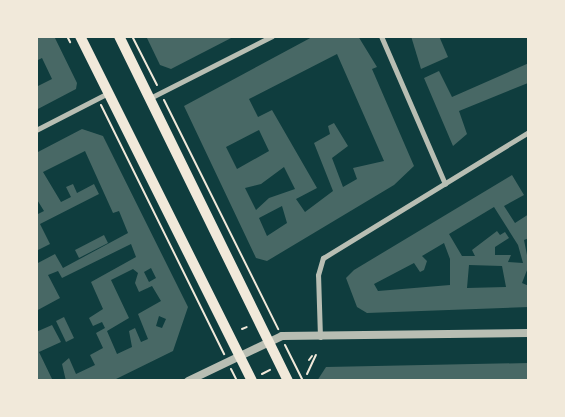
<!DOCTYPE html>
<html>
<head>
<meta charset="utf-8">
<style>
	body { margin:0 }
	#map { position:relative; width:565px; height:417px; overflow:hidden; background:#0f3d3e; font-family:Overpass,sans-serif }
	div>[style] { position:absolute }
	[style*='--x'] { left:calc(var(--x)*1px); top:calc(var(--y)*1px); width:calc(var(--w)*1px); rotate:calc(var(--a)*1deg) }
	.building>* { inset:0; background:#486865 }
	.path>* { height:2px; margin:-1px; padding:0 1px; transform-origin:1px; border-radius:1px; background:#f1e9da }
	.minor>* { height:5px; margin:-2.5px; padding:0 2.5px; transform-origin:2.5px; border-radius:2.5px; background:#b8beb3 }
	.tertiary>* { height:8px; margin:-4px; padding:0 4px; transform-origin:4px; border-radius:4px; background:#b8beb3 }
	.primary>* { height:10px; margin:-5px; padding:0 5px; transform-origin:5px; border-radius:5px; background:#f1e9da }
	span { translate:-50% -50%; white-space:nowrap; text-align:center; line-height:1.15; -webkit-text-stroke:4px #f1e9da; paint-order:stroke }
	.frame { position:absolute; inset:0; border:38px solid #f1e9da; pointer-events:none }
</style>
</head>
<body>
<div id="map">
	<div class="building">
		<i style="clip-path:polygon(36px 36px,54px 36px,77px 83px,76px 89px,36px 110px,36px 87px,52px 79px,42px 58px,36px 61px)"></i>
		<i style="clip-path:polygon(146px 36px,235px 36px,171px 69px,160px 65px)"></i>
		<i style="clip-path:polygon(evenodd,314px 36px,358px 36px,377px 67px,372px 69px,414px 166px,394px 185px,267px 261px,256px 258px,184px 106px,314px 36px,337px 54px,384px 161px,353px 168px,357px 179px,343px 187px,332px 158px,348px 146px,334px 123px,328px 126px,330px 134px,314px 143px,333px 191px,305px 212px,296px 199px,317px 188px,272px 110px,258px 117px,249px 99px,337px 54px,314px 36px,259px 130px,269px 151px,237px 169px,226px 147px,259px 130px,314px 36px,284px 167px,295px 189px,269px 198px,256px 210px,245px 188px,261px 184px,284px 167px,314px 36px,282px 206px,287px 223px,267px 236px,259px 218px,282px 206px)"></i>
		<i style="clip-path:polygon(411px 36px,439px 36px,448px 57px,421px 69px)"></i>
		<i style="clip-path:polygon(529px 63px,528px 83px,459px 111px,467px 134px,453px 146px,424px 78px,439px 71px,452px 97px)"></i>
		<i style="clip-path:polygon(evenodd,82px 129px,103px 136px,188px 307px,173px 351px,112px 381px,66px 381px,62px 364px,69px 358px,76px 374px,95px 365px,90px 355px,103px 348px,96px 333px,105px 328px,102px 322px,93px 326px,89px 318px,103px 309px,91px 282px,136px 257px,131px 244px,62px 278px,58px 271px,48px 275px,60px 298px,36px 311px,36px 264px,55px 254px,63px 268px,128px 233px,119px 211px,113px 213px,85px 151px,43px 172px,61px 202px,71px 197px,66px 187px,73px 184px,77px 193px,94px 184px,99px 194px,40px 224px,50px 244px,36px 251px,36px 215px,44px 211px,36px 198px,36px 153px,82px 129px,151px 268px,156px 278px,149px 282px,144px 272px,151px 268px,82px 129px,133px 269px,138px 273px,135px 283px,139px 292px,152px 286px,161px 301px,138px 314px,148px 339px,141px 342px,135px 328px,129px 331px,132px 347px,117px 354px,107px 331px,129px 318px,111px 280px,133px 269px,82px 129px,159px 316px,166px 319px,162px 328px,156px 326px,159px 316px)"></i>
		<i style="clip-path:polygon(evenodd,512px 175px,524px 195px,504px 206px,515px 223px,529px 214px,529px 238px,524px 240px,529px 265px,522px 283px,529px 286px,529px 307px,367px 313px,357px 307px,346px 278px,354px 270px,512px 175px,494px 207px,518px 245px,523px 263px,508px 262px,511px 255px,495px 255px,495px 247px,509px 238px,505px 232px,500px 235px,497px 231px,472px 250px,475px 256px,462px 256px,449px 234px,494px 207px,512px 175px,444px 243px,450px 259px,450px 285px,378px 291px,374px 284px,414px 263px,420px 272px,424px 270px,427px 261px,422px 256px,444px 243px,512px 175px,469px 265px,502px 266px,506px 287px,467px 288px,469px 265px)"></i>
		<i style="clip-path:polygon(104px 235px,108px 243px,79px 258px,75px 250px)"></i>
		<i style="clip-path:polygon(64px 317px,74px 338px,66px 342px,56px 321px)"></i>
		<i style="clip-path:polygon(52px 325px,61px 342px,39px 352px,53px 381px,36px 381px,36px 332px)"></i>
		<i style="clip-path:polygon(529px 363px,529px 381px,317px 381px,326px 367px)"></i>
	</div>
	<div class="path">
		<i style="--x:67;--y:36;--w:7;--a:63"></i>
		<i style="--x:132;--y:36;--w:55;--a:63"></i>
		<i style="--x:164;--y:100;--w:256;--a:63.5"></i>
		<i style="--x:101;--y:105;--w:278;--a:63.7"></i>
		<i style="--x:242;--y:329;--w:5;--a:-22"></i>
		<i style="--x:285;--y:345;--w:40;--a:63.4"></i>
		<i style="--x:309;--y:360;--w:5;--a:-53"></i>
		<i style="--x:231;--y:369;--w:13;--a:63"></i>
		<i style="--x:262;--y:374;--w:9;--a:-27"></i>
		<i style="--x:307;--y:374;--w:21;--a:-65"></i>
	</div>
	<div class="minor">
		<i style="--x:381;--y:36;--w:161;--a:66.6"></i>
		<i style="--x:150;--y:98;--w:137;--a:-26.9"></i>
		<i style="--x:36;--y:130;--w:81;--a:-27.2"></i>
		<i style="--x:320;--y:337;--w:62;--a:-91.8"></i>
		<i style="--x:318;--y:275;--w:18;--a:-74"></i>
		<i style="--x:323;--y:258;--w:241;--a:-31.5"></i>
	</div>
	<div class="tertiary">
		<i style="--x:188;--y:381;--w:104;--a:-25.6"></i>
		<i style="--x:282;--y:336;--w:247;--a:-0.7"></i>
	</div>
	<div class="primary">
		<i style="--x:80;--y:36;--w:385;--a:63.5"></i>
		<i style="--x:119;--y:36;--w:384;--a:63.9"></i>
	</div>
	<div class="frame"></div>
</div>
</body>
</html>
